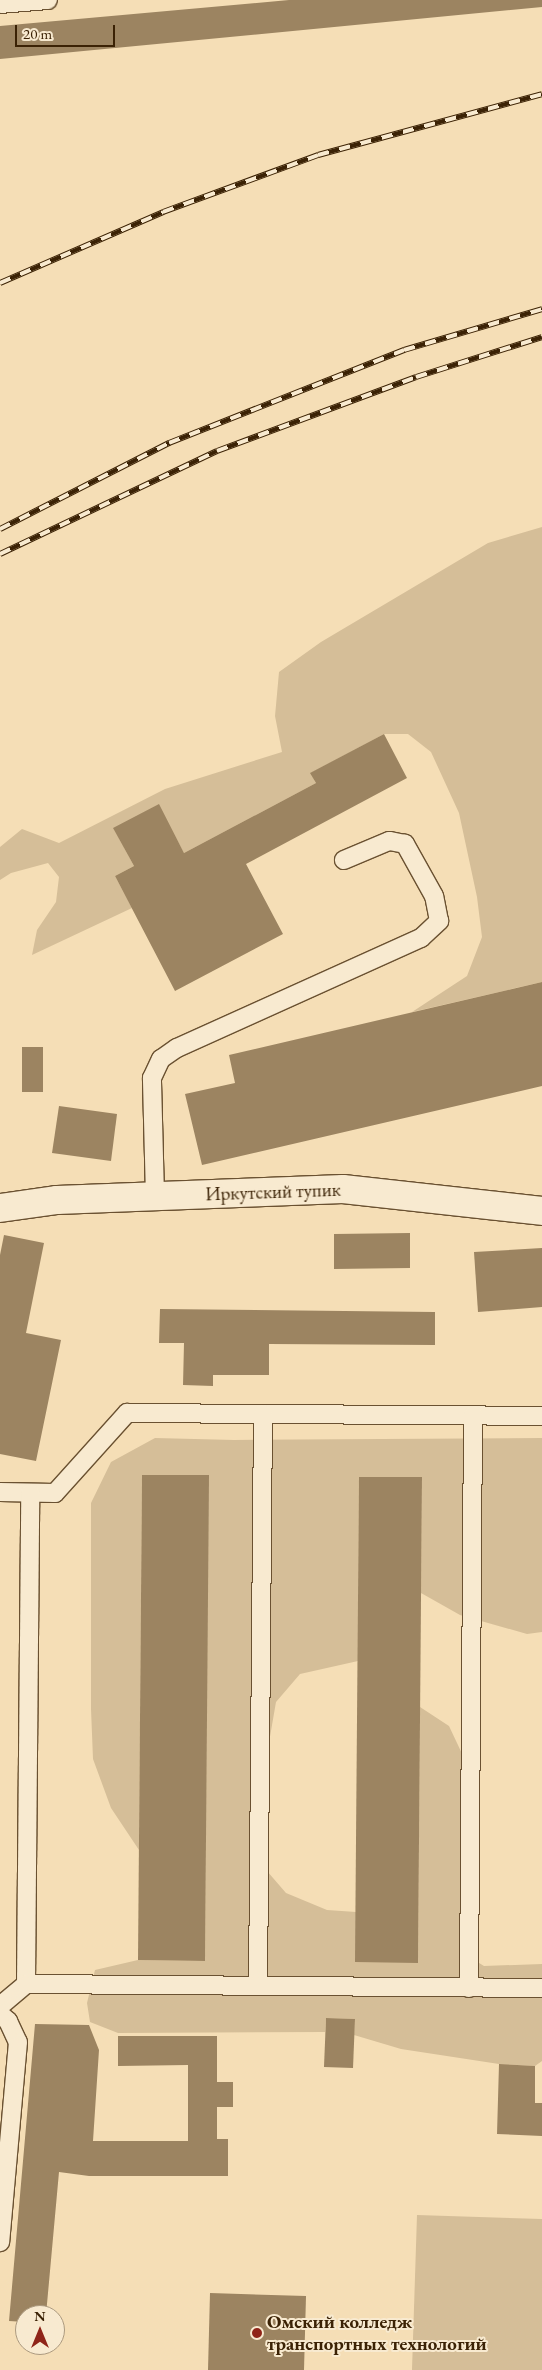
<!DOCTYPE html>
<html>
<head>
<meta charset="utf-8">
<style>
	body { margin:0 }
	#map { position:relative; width:542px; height:2370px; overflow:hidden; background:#f5deb6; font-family:"EB Garamond",serif }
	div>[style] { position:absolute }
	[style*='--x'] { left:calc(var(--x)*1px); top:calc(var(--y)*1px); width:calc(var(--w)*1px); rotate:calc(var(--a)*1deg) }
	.green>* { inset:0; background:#d5be98 }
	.building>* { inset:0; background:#9c8461 }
	.roads { filter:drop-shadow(1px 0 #6a5131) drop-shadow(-1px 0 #6a5131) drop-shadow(0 1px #6a5131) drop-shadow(0 -1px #6a5131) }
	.service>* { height:18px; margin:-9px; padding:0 9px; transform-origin:9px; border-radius:9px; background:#f8ead0 }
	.minor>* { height:28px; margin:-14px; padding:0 14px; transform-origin:14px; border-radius:14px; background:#f8ead0 }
	.rail>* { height:5.5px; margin-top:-2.75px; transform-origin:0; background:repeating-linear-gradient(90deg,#f8ead0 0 11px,#3b2205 0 22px); box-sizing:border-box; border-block:1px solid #3b2205 }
	.dots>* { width:14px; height:14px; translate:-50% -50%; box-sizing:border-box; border:2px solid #f8ead0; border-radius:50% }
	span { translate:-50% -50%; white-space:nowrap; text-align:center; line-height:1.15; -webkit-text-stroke:4px #f8ead0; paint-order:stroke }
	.street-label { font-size:19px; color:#3b2205 }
	.poi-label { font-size:19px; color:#3b2205; font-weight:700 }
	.left { translate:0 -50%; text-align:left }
	.north { position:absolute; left:15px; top:2305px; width:50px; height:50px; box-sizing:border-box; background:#f8ead0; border:1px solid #ac9a7f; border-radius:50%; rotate:0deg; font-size:14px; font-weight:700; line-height:20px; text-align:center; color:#3b2205 }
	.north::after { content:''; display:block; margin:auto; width:18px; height:22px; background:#8f2418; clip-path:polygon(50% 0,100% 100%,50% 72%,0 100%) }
	.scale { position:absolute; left:15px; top:25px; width:100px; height:22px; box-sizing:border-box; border:2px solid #3b2205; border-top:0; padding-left:6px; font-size:15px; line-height:18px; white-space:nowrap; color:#3b2205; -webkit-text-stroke:4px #f8ead0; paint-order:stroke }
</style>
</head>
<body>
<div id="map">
	<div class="green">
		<i style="clip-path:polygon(542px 527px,542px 982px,412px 1012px,467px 976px,482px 937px,477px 897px,459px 813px,431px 752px,408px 734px,384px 734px,311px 773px,316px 783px,184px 853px,158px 805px,114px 829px,134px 866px,115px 876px,132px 908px,32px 955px,37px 930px,56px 902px,59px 877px,48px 863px,11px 873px,0 880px,0 847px,22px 829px,59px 843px,165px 789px,282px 752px,275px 716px,279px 672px,321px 642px,488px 543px)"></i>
		<i style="clip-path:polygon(155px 1438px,234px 1440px,542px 1438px,542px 1632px,527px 1634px,460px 1615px,421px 1593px,422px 1477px,359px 1477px,358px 1661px,300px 1674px,276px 1702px,267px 1754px,267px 1871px,286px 1893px,327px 1910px,356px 1912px,356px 1962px,418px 1962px,420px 1707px,449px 1726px,465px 1760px,461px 1952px,484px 1966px,542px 1964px,542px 2061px,535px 2066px,499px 2064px,401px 2049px,354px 2035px,355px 2019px,326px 2018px,325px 2032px,118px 2033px,90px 2022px,87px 2003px,95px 1970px,138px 1960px,205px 1961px,208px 1475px,142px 1475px,139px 1850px,111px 1808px,93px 1759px,91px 1709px,91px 1503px,111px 1462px)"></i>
		<i style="clip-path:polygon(417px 2215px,542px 2219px,542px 2370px,412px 2370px)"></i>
	</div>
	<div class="building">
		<i style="clip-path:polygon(289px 0,542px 0,542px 7px,0 59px,0 26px)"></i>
		<i style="clip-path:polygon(384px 734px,407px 778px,246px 864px,283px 934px,175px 991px,115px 876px,134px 866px,113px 828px,159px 804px,184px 853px,316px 783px,310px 773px)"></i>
		<i style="clip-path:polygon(542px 982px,542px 1086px,202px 1165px,185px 1094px,235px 1083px,229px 1055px)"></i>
		<i style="clip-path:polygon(22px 1047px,43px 1047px,43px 1092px,22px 1092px)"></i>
		<i style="clip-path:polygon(59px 1106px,117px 1114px,111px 1161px,52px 1153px)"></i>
		<i style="clip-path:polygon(410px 1233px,410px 1268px,334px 1269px,334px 1234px)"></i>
		<i style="clip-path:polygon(4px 1235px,44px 1243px,26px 1333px,61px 1340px,36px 1461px,0 1454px,0 1255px)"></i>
		<i style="clip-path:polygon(542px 1248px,542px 1307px,478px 1312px,474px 1252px)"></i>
		<i style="clip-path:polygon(160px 1309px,435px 1312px,435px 1345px,269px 1344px,269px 1375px,213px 1375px,213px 1386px,183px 1385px,184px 1343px,159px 1343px)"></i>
		<i style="clip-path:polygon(142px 1475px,209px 1475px,205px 1961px,138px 1960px)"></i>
		<i style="clip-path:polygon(359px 1477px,422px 1477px,418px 1963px,355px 1962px)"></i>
		<i style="clip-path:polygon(326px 2018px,355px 2019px,353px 2068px,324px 2067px)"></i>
		<i style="clip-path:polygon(35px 2024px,89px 2025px,99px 2050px,93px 2141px,188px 2141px,188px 2065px,118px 2066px,118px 2036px,217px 2036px,217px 2082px,233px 2082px,233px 2107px,217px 2107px,217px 2139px,228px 2139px,228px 2176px,89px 2176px,59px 2172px,46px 2315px,25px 2315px,25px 2322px,9px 2321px)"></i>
		<i style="clip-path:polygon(499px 2064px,535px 2066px,535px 2103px,542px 2103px,542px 2136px,497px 2134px)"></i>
		<i style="clip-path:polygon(210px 2293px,306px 2296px,304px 2370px,208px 2370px)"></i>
	</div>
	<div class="roads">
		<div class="service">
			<i style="--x:0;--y:4;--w:48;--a:-4.8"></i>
			<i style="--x:155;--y:1196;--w:118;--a:-91.5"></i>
			<i style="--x:152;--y:1078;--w:21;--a:-65"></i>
			<i style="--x:161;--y:1059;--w:19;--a:-35"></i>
			<i style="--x:177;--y:1048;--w:268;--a:-24.3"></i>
			<i style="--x:421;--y:938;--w:25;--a:-43"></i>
			<i style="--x:439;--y:921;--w:25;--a:-101"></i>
			<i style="--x:434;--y:896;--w:60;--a:-119.1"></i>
			<i style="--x:405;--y:844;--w:16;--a:-169"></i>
			<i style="--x:389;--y:841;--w:49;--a:157.1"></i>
			<i style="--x:0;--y:1492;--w:55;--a:1"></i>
			<i style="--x:55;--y:1493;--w:108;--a:-48"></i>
			<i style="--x:127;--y:1413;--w:415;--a:0.4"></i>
			<i style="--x:26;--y:1984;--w:491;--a:-89.5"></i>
			<i style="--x:258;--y:1986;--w:572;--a:-89.5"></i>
			<i style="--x:469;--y:1988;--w:573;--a:-89.6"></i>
			<i style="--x:0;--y:2006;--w:34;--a:-40"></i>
			<i style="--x:26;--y:1984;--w:516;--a:0.44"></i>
			<i style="--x:0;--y:2014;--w:11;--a:41"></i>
			<i style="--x:8;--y:2021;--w:23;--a:65"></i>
			<i style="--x:18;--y:2042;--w:201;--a:95.1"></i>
		</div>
		<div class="minor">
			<i style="--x:0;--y:1208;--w:58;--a:-8"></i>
			<i style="--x:57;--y:1200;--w:286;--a:-2.2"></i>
			<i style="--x:343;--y:1189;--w:200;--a:6.3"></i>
		</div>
	</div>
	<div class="rail">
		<i style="--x:0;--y:283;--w:178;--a:-23.5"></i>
		<i style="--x:163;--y:212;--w:165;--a:-20.2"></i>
		<i style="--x:318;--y:155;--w:232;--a:-15.2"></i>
		<i style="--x:0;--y:529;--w:190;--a:-27"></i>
		<i style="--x:169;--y:443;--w:253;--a:-21.6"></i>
		<i style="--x:404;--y:350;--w:144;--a:-16.5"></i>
		<i style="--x:0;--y:554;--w:240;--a:-25.4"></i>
		<i style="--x:217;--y:451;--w:212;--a:-20.4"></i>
		<i style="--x:416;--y:377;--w:132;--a:-17.6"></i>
	</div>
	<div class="dots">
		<i style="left:257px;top:2333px;background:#8f2418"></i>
	</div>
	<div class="street-label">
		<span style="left:273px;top:1192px;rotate:-2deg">Иркутский тупик</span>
	</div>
	<div class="poi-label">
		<span class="left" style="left:267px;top:2333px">Омский колледж<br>транспортных технологий</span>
	</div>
	<div class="north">N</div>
	<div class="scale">20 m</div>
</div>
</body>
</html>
